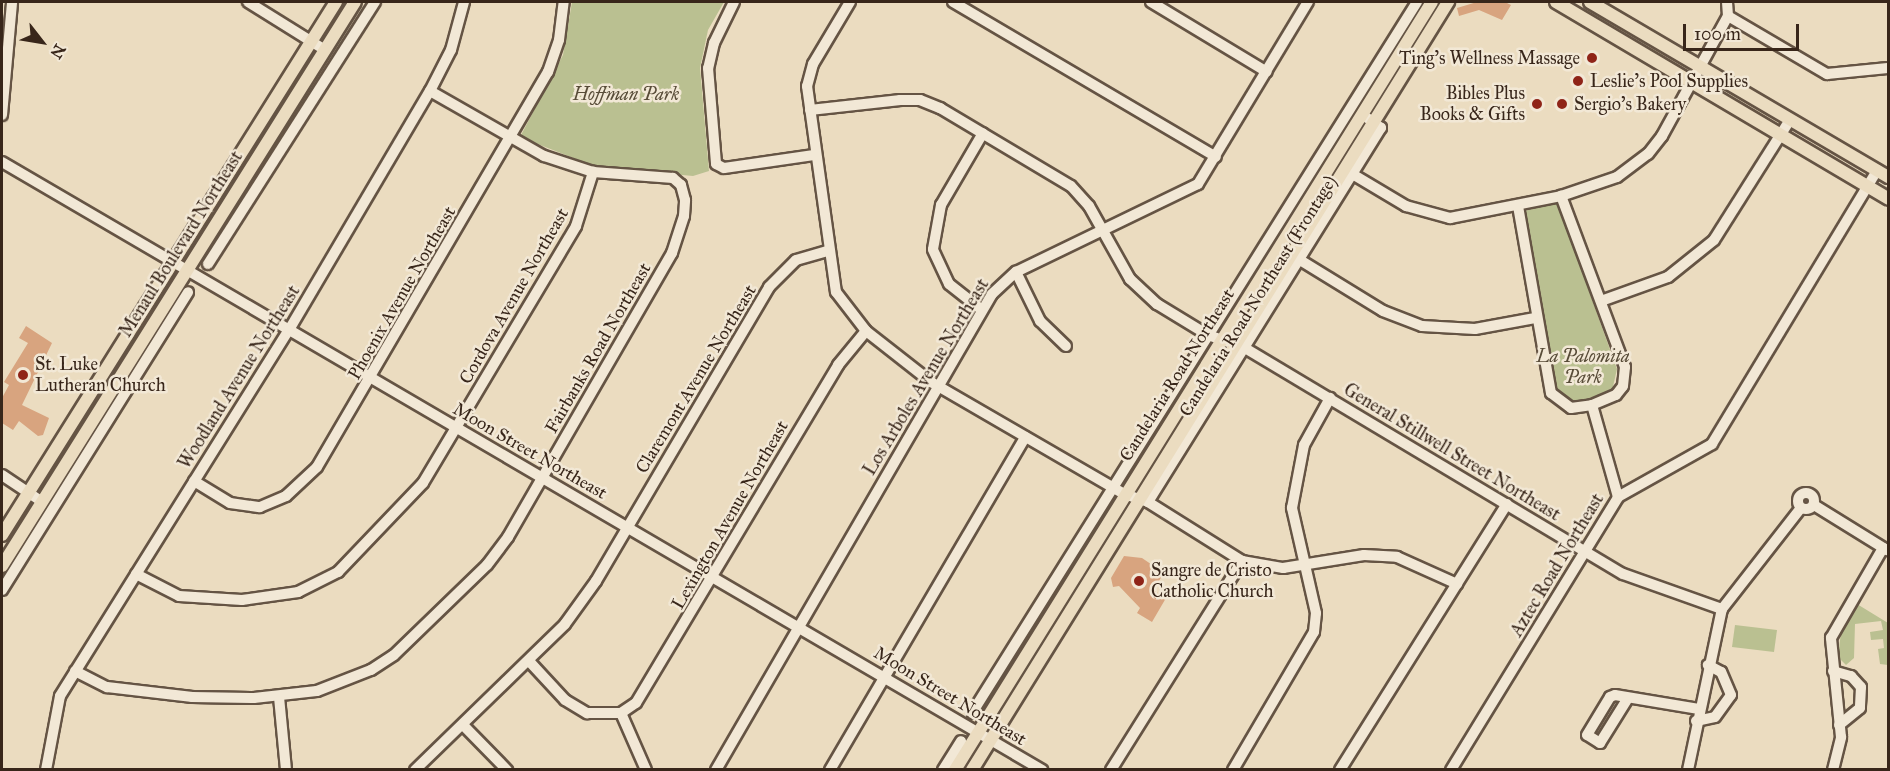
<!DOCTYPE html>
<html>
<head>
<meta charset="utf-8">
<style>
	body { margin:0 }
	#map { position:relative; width:1890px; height:771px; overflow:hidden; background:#ebdcc0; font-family:"IM FELL Great Primer",serif }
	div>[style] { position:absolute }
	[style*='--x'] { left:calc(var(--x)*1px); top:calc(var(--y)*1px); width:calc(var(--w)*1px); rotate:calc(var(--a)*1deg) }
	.green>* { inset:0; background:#bac091 }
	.building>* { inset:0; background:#d8a47f }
	.roads { filter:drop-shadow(2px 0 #655444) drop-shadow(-2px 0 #655444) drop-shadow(0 2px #655444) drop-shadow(0 -2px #655444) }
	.minor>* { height:10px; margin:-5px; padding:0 5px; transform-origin:5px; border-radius:5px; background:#f2e8d6 }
	.minor>.ring { margin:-5px; padding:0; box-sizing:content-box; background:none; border:10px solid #f2e8d6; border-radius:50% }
	.major>* { height:12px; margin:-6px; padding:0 6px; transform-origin:6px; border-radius:6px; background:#ebdcc0 }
	.dots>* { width:16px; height:16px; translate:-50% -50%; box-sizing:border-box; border:3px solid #f2e8d6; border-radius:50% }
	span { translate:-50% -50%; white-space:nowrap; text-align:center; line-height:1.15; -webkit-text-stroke:5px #f2e8d6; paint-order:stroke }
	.poi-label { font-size:18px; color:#38261a }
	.right { translate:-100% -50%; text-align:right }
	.left { translate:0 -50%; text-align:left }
	.park-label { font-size:18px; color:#584c38; font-style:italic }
	.street-label { font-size:18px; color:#38261a }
	.frame { position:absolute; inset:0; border:3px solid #38261a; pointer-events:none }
	.north { position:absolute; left:12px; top:12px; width:60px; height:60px; -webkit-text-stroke:4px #f2e8d6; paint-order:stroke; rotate:121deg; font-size:16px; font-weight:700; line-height:24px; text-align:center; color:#38261a }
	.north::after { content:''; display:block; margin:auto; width:21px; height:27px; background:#38261a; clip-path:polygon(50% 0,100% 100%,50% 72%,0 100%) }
	.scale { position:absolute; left:1683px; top:24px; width:116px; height:27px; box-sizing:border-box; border:3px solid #38261a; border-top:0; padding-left:8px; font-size:18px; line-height:21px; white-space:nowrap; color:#38261a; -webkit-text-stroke:4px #f2e8d6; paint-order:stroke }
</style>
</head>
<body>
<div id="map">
	<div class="green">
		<i style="clip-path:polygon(572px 2px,724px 2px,708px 30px,700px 68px,709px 171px,693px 176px,596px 167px,520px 137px,563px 55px)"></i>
		<i style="clip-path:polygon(1557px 202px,1617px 369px,1612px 391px,1574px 403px,1554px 389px,1525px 215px,1525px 211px)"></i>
		<i style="clip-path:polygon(1857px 604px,1888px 623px,1888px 665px,1880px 664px,1878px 649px,1884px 648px,1883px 639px,1871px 640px,1870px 632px,1883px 630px,1881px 621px,1855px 624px,1854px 658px,1846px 665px,1838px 657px,1841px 632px)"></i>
		<i style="clip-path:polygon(1735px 625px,1777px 630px,1774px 652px,1732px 647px)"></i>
	</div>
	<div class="building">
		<i style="clip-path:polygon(1477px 2px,1505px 2px,1511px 5px,1502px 20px,1479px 10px,1459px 16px,1457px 8px)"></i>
		<i style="clip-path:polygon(26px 326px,52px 343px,22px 405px,49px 418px,43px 435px,38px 436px,19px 421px,13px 430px,2px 423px,2px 398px,9px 385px,4px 382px,28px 343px,19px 338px)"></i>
		<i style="clip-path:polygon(1124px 556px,1142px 558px,1164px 573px,1153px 590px,1166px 598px,1152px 622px,1137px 613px,1140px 608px,1119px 586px,1113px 587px,1111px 578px)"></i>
	</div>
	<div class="roads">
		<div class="minor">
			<i style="--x:248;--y:2;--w:91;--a:31.9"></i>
			<i style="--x:734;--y:2;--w:46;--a:116"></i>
			<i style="--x:714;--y:43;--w:26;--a:103"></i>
			<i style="--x:708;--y:68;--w:96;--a:85.2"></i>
			<i style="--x:716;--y:164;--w:9;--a:27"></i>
			<i style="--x:724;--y:168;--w:91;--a:-8.2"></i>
			<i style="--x:850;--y:2;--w:72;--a:120.8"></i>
			<i style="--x:813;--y:64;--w:23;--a:105"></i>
			<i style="--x:807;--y:86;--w:208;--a:82"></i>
			<i style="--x:836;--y:292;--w:49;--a:52.4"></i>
			<i style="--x:866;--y:331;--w:83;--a:38.1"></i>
			<i style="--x:931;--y:382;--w:223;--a:30.1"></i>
			<i style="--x:1124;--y:494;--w:25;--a:18"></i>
			<i style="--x:1148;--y:502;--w:111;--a:32.1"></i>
			<i style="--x:1242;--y:561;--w:42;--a:9.7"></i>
			<i style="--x:1283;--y:568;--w:82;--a:-9.1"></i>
			<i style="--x:1364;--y:555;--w:33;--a:3"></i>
			<i style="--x:1397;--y:557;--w:66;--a:24.2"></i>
			<i style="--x:953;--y:2;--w:305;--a:30.5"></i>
			<i style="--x:1151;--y:2;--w:135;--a:31.1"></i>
			<i style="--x:1728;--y:16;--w:115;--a:30.4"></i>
			<i style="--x:1827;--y:74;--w:61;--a:-5.6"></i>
			<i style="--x:810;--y:110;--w:91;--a:-6.3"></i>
			<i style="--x:900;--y:100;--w:20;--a:0"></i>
			<i style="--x:920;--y:100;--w:22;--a:22"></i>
			<i style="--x:940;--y:108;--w:152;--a:30.8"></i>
			<i style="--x:1071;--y:186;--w:27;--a:48"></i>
			<i style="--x:1089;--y:206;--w:84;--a:60.7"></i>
			<i style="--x:1130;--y:279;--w:37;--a:43"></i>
			<i style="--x:1157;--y:304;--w:60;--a:31.3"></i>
			<i style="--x:1208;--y:335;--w:39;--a:19"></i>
			<i style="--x:1245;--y:348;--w:440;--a:30.9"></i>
			<i style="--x:1623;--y:574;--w:105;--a:19.5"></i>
			<i style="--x:2;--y:115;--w:113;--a:-84.9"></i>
			<i style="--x:2;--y:162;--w:1205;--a:30.31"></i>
			<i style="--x:1354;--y:175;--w:61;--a:30.8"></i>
			<i style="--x:1406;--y:206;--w:46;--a:15.3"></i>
			<i style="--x:1450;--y:218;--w:113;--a:-11.2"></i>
			<i style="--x:1561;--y:196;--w:59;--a:-18.7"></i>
			<i style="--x:1617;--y:177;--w:39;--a:-37"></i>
			<i style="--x:1648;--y:154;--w:23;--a:-52"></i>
			<i style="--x:1662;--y:136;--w:137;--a:-61.2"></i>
			<i style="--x:1728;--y:16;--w:14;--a:-94"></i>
			<i style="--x:1518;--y:206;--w:190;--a:80"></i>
			<i style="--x:1551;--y:393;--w:25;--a:37"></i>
			<i style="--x:1571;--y:408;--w:21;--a:-8"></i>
			<i style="--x:1592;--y:405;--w:26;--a:-23"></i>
			<i style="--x:1616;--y:395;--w:11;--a:-52"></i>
			<i style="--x:1623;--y:386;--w:19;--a:-84"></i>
			<i style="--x:1625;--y:367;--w:183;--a:-110.5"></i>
			<i style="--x:1300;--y:260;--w:97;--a:31.6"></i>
			<i style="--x:1383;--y:311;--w:42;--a:21"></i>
			<i style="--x:1422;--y:326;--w:53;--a:3.2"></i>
			<i style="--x:1475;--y:329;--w:61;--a:-10.4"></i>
			<i style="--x:208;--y:264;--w:311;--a:-57.5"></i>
			<i style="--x:1016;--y:272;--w:55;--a:63.9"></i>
			<i style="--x:1040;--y:321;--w:36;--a:44"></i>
			<i style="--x:1601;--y:301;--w:71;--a:-19.7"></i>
			<i style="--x:1668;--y:277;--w:59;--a:-38.8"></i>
			<i style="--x:1714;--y:240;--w:142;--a:-57.7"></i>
			<i style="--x:982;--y:310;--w:42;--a:-141.8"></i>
			<i style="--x:949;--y:284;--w:38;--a:-115"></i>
			<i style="--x:933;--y:249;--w:45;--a:-79.7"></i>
			<i style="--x:941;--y:205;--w:83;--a:-59.7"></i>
			<i style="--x:1592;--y:405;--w:96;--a:74.2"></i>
			<i style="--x:2;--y:475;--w:47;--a:33.7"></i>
			<i style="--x:194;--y:481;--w:42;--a:31.4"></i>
			<i style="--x:230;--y:503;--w:30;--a:8"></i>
			<i style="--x:260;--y:507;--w:28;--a:-23"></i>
			<i style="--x:286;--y:496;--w:42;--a:-43.1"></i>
			<i style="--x:317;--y:467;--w:458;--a:-59.7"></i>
			<i style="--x:548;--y:72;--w:34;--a:-71"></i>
			<i style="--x:559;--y:40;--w:38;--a:-83"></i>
			<i class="ring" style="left:1798px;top:493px;width:6px;height:6px"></i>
			<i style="--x:1148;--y:502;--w:441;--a:-58.1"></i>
			<i style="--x:1381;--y:128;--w:17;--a:-144"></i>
			<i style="--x:1814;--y:505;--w:86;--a:31.7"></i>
			<i style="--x:136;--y:574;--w:48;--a:27.1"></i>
			<i style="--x:179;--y:596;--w:63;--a:3.6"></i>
			<i style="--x:242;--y:600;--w:57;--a:-8.1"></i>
			<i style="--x:298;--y:592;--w:45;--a:-26.6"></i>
			<i style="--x:338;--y:572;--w:123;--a:-46.3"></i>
			<i style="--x:423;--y:483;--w:299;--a:-59.2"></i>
			<i style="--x:576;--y:226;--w:57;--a:-72.5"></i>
			<i style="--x:2;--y:590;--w:351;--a:-58"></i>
			<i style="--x:529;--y:661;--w:53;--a:47.3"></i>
			<i style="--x:565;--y:700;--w:26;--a:31"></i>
			<i style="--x:587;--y:713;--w:34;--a:0"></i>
			<i style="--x:621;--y:713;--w:18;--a:-34"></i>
			<i style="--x:636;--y:703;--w:394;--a:-59.1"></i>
			<i style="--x:838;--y:365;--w:44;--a:-50.5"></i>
			<i style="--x:75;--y:671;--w:36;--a:27"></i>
			<i style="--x:107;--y:687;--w:86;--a:6.7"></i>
			<i style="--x:192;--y:697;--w:62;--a:0.9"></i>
			<i style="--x:254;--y:698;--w:63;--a:-6.3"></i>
			<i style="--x:317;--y:691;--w:58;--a:-21.3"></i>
			<i style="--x:371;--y:670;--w:27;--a:-33"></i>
			<i style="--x:394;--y:655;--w:129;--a:-44.1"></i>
			<i style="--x:487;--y:565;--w:35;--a:-53"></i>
			<i style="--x:508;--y:537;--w:328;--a:-60"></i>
			<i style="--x:672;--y:253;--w:39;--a:-72"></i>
			<i style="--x:684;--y:216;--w:16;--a:-86"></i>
			<i style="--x:685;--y:200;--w:16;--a:-105"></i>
			<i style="--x:681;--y:185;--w:11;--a:-139"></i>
			<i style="--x:673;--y:178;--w:80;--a:-175.7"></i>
			<i style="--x:593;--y:172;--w:52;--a:-161.9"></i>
			<i style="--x:544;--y:156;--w:131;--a:-150.3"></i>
			<i style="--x:1833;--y:671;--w:19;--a:16"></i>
			<i style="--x:1851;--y:676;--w:15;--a:48"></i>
			<i style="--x:1861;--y:687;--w:21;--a:93"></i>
			<i style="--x:1860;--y:708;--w:27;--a:141"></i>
			<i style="--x:279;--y:697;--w:73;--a:84.5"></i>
			<i style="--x:1628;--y:698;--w:53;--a:121.9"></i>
			<i style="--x:1600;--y:743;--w:15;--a:-148"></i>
			<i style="--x:1587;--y:735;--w:44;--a:-58.8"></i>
			<i style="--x:1610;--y:697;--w:5;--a:-22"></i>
			<i style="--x:1615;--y:695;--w:85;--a:9.5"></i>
			<i style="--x:621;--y:713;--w:62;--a:66.3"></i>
			<i style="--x:972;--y:713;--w:839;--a:-57.96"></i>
			<i style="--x:1696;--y:721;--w:19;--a:-12"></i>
			<i style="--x:1715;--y:717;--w:27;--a:-54"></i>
			<i style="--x:1731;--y:695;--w:25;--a:-113"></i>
			<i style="--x:1721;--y:672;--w:15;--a:-152"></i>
			<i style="--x:464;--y:726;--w:62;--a:45.7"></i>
			<i style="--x:46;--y:770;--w:75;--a:-79.3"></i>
			<i style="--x:60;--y:696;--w:432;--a:-58"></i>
			<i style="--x:289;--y:330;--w:277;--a:-59.5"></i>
			<i style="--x:430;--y:91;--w:46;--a:-62.9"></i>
			<i style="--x:451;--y:50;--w:50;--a:-74.8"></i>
			<i style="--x:415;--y:770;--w:209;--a:-44.2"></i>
			<i style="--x:565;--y:624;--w:53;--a:-54.2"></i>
			<i style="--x:596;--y:581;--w:341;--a:-59.5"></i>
			<i style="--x:769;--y:287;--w:38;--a:-45"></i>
			<i style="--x:796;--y:260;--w:33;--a:-16"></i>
			<i style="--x:716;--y:770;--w:550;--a:-59.89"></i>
			<i style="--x:992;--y:294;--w:33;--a:-43"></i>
			<i style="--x:1016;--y:272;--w:202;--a:-25.8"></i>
			<i style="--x:1198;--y:184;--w:213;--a:-58.9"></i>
			<i style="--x:830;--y:770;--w:386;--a:-59.6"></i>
			<i style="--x:943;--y:770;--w:34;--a:-58"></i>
			<i style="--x:1111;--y:770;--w:247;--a:-57.9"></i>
			<i style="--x:1233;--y:770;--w:160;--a:-59.6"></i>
			<i style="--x:1314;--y:632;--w:19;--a:-84"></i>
			<i style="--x:1316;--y:613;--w:108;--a:-102.9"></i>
			<i style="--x:1292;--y:508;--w:64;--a:-79.2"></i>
			<i style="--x:1304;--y:445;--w:54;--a:-61"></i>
			<i style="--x:1340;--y:770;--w:314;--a:-57.9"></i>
			<i style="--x:1451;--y:770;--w:320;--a:-58.5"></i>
			<i style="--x:1618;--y:497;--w:108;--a:-29.4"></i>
			<i style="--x:1712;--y:444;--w:320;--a:-58.9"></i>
			<i style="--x:1688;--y:770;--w:165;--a:-78.1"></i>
			<i style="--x:1722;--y:609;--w:128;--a:-52"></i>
			<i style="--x:1833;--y:770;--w:34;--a:-76"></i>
			<i style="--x:1841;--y:737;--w:100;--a:-95.8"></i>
			<i style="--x:1831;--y:638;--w:104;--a:-60"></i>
		</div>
		<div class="major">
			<i style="--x:1556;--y:2;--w:386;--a:30.6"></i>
			<i style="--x:1590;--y:2;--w:346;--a:30.4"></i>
			<i style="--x:2;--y:535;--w:629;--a:-57.93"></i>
			<i style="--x:2;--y:566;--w:665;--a:-57.96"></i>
			<i style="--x:955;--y:770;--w:904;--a:-58.16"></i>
			<i style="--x:972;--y:770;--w:904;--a:-58.21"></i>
		</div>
	</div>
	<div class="dots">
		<i style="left:1592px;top:58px;background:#8f2418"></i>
		<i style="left:1578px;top:81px;background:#8f2418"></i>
		<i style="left:1537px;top:104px;background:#8f2418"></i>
		<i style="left:1562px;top:104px;background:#8f2418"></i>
		<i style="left:23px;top:375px;background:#8f2418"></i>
		<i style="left:1139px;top:581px;background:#8f2418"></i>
	</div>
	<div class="poi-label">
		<span class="right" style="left:1580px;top:58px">Ting's Wellness Massage</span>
		<span class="left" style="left:1590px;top:81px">Leslie's Pool Supplies</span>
		<span class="right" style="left:1525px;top:104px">Bibles Plus<br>Books &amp; Gifts</span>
		<span class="left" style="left:1574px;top:104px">Sergio's Bakery</span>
		<span class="left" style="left:35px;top:375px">St. Luke<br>Lutheran Church</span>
		<span class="left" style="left:1151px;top:581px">Sangre de Cristo<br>Catholic Church</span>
	</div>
	<div class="park-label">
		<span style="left:626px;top:94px">Hoffman Park</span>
		<span style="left:1583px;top:367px">La Palomita<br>Park</span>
	</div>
	<div class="street-label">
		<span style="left:181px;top:244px;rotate:-58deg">Menaul Boulevard Northeast</span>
		<span style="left:402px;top:293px;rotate:-60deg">Phoenix Avenue Northeast</span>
		<span style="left:514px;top:296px;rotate:-60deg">Cordova Avenue Northeast</span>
		<span style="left:1258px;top:296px;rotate:-58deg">Candelaria Road Northeast (Frontage)</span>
		<span style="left:598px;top:348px;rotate:-60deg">Fairbanks Road Northeast</span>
		<span style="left:1177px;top:375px;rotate:-58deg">Candelaria Road Northeast</span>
		<span style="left:239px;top:377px;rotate:-58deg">Woodland Avenue Northeast</span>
		<span style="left:926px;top:377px;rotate:-59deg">Los Arboles Avenue Northeast</span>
		<span style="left:696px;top:379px;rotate:-59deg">Claremont Avenue Northeast</span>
		<span style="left:530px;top:451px;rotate:30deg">Moon Street Northeast</span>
		<span style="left:1452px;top:452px;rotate:31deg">General Stillwell Street Northeast</span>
		<span style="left:730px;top:515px;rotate:-60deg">Lexington Avenue Northeast</span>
		<span style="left:1557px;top:565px;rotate:-59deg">Aztec Road Northeast</span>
		<span style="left:950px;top:696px;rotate:31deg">Moon Street Northeast</span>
	</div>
	<div class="frame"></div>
	<div class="north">N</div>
	<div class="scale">100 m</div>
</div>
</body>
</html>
